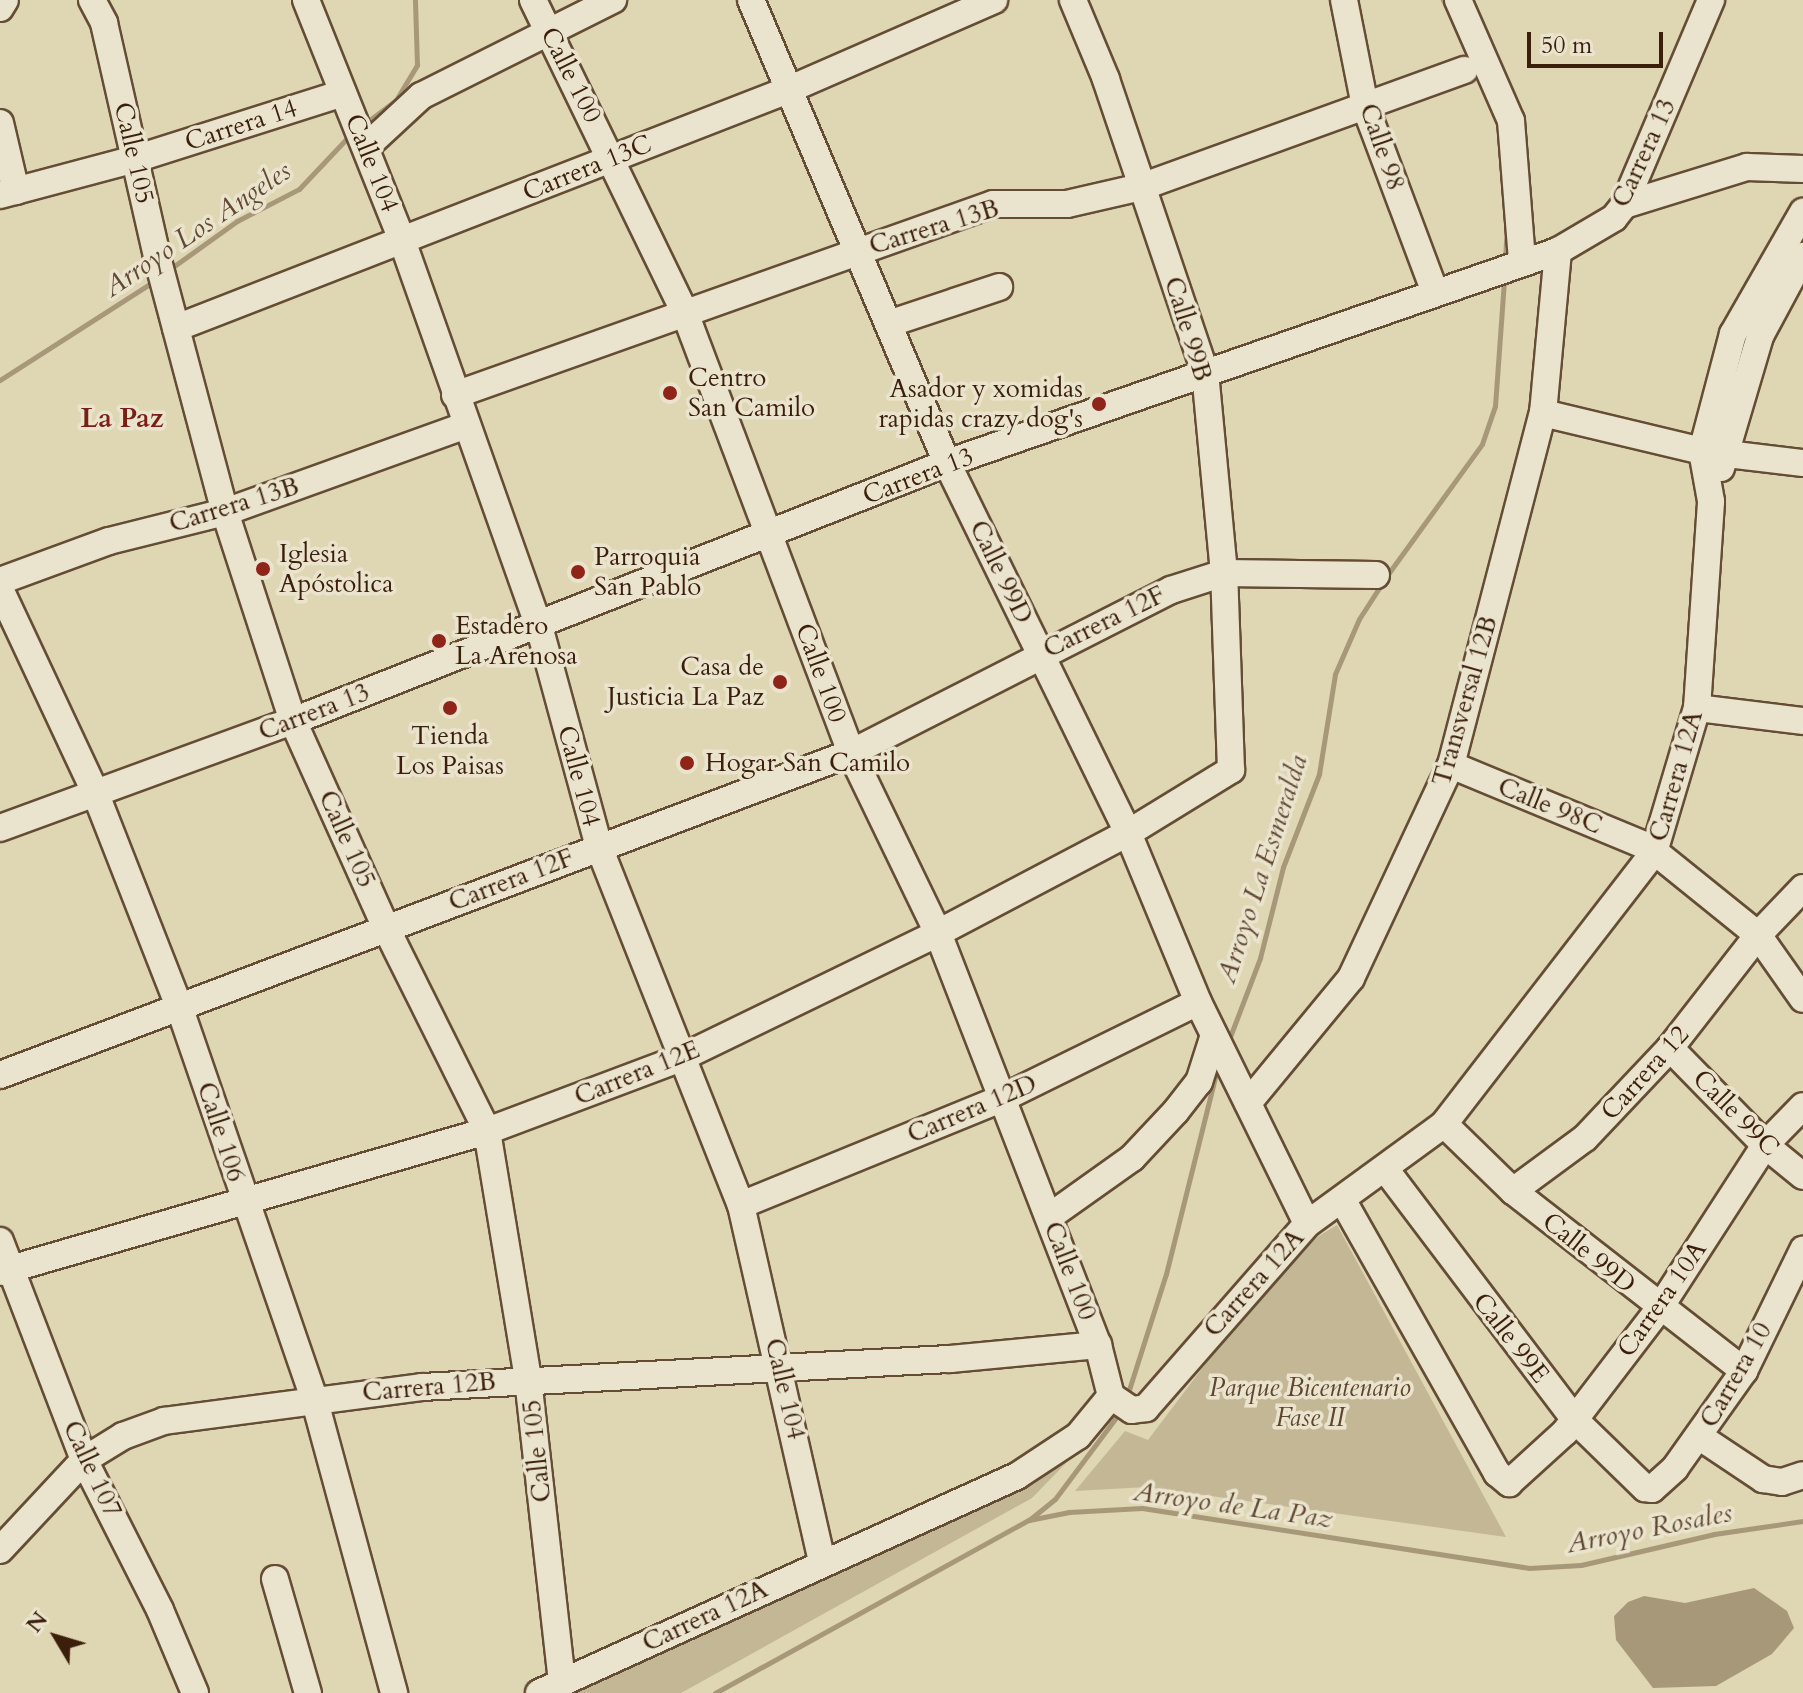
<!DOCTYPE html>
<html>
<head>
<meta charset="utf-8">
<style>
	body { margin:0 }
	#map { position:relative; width:1803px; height:1693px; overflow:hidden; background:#dfd6b3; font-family:Cardo,serif }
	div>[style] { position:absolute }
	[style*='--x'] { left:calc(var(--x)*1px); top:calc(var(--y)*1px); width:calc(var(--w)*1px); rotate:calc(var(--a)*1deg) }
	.green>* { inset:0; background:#c3b796 }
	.water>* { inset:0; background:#a8987a }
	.stream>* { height:5px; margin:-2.5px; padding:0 2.5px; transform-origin:2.5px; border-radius:2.5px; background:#a8987a }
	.roads { filter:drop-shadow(2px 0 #654d35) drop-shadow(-2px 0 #654d35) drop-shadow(0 2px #654d35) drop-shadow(0 -2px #654d35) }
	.minor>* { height:26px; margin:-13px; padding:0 13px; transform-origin:13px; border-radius:13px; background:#eae4ce }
	.dots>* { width:22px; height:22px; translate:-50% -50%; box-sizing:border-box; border:4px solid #eae4ce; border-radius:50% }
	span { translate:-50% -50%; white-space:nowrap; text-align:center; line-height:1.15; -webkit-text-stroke:7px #eae4ce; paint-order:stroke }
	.street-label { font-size:26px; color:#3c1f0b }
	.poi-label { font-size:26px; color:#3c1f0b }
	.left { translate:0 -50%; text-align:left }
	.right { translate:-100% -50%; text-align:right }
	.park-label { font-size:26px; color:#5e452e; font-style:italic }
	.water-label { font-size:28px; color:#624932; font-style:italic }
	.neighbourhood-label { font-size:28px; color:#7a1f14; font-weight:700 }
	.north { position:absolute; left:16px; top:1597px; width:80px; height:80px; -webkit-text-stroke:6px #eae4ce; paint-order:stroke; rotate:308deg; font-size:22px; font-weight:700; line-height:32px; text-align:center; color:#3c1f0b }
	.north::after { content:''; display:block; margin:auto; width:28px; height:36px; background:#3c1f0b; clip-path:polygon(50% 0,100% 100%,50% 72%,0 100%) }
	.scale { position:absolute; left:1527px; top:32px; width:136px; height:36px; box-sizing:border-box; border:4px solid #3c1f0b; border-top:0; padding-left:10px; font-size:24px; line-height:28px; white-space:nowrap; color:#3c1f0b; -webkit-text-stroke:6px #eae4ce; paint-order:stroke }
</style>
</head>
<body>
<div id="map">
	<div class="green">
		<i style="clip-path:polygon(1337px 1225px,1506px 1537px,1147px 1487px,1075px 1491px,1125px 1431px,1148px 1440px,1259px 1293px,1309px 1242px)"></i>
		<i style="clip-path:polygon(1061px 1454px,1067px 1462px,1032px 1498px,681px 1693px,573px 1693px,978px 1508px)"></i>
	</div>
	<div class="water">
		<i style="clip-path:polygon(1754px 1588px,1787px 1611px,1794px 1628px,1772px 1654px,1716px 1686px,1653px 1688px,1616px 1640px,1614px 1616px,1628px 1602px,1644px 1596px,1685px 1603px)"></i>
	</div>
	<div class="stream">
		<i style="--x:1443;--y:0;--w:15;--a:62"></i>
		<i style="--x:363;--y:125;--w:41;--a:-37.1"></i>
		<i style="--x:396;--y:100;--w:41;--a:-59"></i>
		<i style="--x:417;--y:65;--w:65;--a:-91.8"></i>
		<i style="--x:1505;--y:261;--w:38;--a:-87"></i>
		<i style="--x:170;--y:269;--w:82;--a:-35.6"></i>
		<i style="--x:237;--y:221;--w:70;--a:-27.3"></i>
		<i style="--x:299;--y:189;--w:77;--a:-46.6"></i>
		<i style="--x:0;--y:380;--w:185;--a:-32.7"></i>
		<i style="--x:1228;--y:1042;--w:90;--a:-69.1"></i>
		<i style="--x:1260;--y:958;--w:94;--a:-75.8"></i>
		<i style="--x:1283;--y:867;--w:100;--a:-68.8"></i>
		<i style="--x:1319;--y:774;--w:101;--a:-80.9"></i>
		<i style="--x:1335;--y:674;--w:60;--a:-66.4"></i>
		<i style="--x:1359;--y:619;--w:54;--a:-57.2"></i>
		<i style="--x:1388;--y:574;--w:160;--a:-54.1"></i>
		<i style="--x:1482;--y:444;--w:40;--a:-71.1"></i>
		<i style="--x:1495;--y:406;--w:127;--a:-85.9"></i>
		<i style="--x:1127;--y:1396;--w:128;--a:-72.3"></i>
		<i style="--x:1166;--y:1274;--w:214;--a:-76"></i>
		<i style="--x:1029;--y:1520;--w:33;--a:-39"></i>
		<i style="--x:1055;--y:1499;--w:109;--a:-53.2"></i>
		<i style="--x:715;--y:1693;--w:359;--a:-28.9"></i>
		<i style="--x:1029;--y:1520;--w:41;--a:-11.3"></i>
		<i style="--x:1069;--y:1512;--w:73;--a:-3.1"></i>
		<i style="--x:1142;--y:1508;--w:392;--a:8.8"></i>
		<i style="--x:1529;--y:1568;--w:52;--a:-3.3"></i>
		<i style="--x:1581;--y:1565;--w:137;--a:-13.1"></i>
		<i style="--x:1714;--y:1534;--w:90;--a:-8.3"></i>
	</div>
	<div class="roads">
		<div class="minor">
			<i style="--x:92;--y:0;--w:26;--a:62"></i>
			<i style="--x:104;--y:23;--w:240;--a:77.2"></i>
			<i style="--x:157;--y:257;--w:264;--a:75.1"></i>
			<i style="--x:225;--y:512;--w:220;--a:72"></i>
			<i style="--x:293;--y:721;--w:227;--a:65.8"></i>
			<i style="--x:386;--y:928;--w:227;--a:63.5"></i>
			<i style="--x:487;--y:1131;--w:251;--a:80.6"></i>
			<i style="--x:528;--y:1379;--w:304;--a:83.6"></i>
			<i style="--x:306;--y:0;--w:262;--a:68.2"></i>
			<i style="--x:403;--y:243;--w:406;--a:70.5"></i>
			<i style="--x:539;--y:626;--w:229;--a:74.8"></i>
			<i style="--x:599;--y:847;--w:385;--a:68.4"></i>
			<i style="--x:741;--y:1205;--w:365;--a:77.2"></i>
			<i style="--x:533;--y:0;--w:348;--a:64.1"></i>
			<i style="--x:685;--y:313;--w:470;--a:69.3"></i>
			<i style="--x:851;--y:753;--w:200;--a:64.2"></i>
			<i style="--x:938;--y:933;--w:442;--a:68.8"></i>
			<i style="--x:1098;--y:1345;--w:53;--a:75.7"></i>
			<i style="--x:751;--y:0;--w:503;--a:67.06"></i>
			<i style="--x:947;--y:463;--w:412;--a:63.9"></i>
			<i style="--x:1128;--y:833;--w:183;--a:67.5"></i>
			<i style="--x:1198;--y:1002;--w:247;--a:63.8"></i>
			<i style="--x:1344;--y:0;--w:108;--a:78.8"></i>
			<i style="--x:1365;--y:106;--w:197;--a:69.4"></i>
			<i style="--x:1458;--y:0;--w:132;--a:66.3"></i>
			<i style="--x:1511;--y:121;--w:141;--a:85.5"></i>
			<i style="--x:0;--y:8;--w:9;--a:-58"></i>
			<i style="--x:0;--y:123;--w:70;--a:76.8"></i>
			<i style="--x:366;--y:147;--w:75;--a:-42.8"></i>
			<i style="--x:421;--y:96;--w:215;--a:-26.6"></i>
			<i style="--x:0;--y:195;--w:140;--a:-14.9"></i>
			<i style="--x:135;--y:159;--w:218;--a:-17.6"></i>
			<i style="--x:1624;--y:205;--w:129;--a:-17.2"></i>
			<i style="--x:1747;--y:167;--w:56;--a:2"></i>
			<i style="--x:891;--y:323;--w:114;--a:-18.4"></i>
			<i style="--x:176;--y:328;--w:657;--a:-21.25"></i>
			<i style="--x:788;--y:90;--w:225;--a:-23.6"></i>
			<i style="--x:455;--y:395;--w:571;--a:-19.55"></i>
			<i style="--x:993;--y:204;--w:74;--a:0"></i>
			<i style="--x:1067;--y:204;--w:76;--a:-12.9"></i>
			<i style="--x:1141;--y:187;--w:344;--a:-19.9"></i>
			<i style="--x:1543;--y:413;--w:163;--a:13.4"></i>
			<i style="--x:1702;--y:451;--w:102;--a:6.8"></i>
			<i style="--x:1721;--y:468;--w:138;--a:-73.5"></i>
			<i style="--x:1760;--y:336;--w:91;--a:-61.7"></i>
			<i style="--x:0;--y:581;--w:116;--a:-20.2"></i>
			<i style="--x:109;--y:541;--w:120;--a:-14"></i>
			<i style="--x:225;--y:512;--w:256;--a:-19.8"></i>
			<i style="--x:0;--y:589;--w:224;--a:64.9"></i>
			<i style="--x:95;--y:792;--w:233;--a:68.6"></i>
			<i style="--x:180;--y:1009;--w:411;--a:71"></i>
			<i style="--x:314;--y:1398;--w:306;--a:74.8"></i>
			<i style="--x:1697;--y:708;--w:107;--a:7"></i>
			<i style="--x:1451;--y:765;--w:214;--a:22.5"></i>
			<i style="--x:1649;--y:847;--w:140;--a:38.9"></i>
			<i style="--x:1758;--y:935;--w:78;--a:54.9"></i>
			<i style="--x:0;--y:828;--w:312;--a:-20.1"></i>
			<i style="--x:293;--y:721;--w:703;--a:-21.53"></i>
			<i style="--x:947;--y:463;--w:647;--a:-19.14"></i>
			<i style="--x:1558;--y:251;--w:65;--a:-30.5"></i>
			<i style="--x:1614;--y:218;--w:16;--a:-52"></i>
			<i style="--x:1624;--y:205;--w:223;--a:-67"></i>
			<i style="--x:1670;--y:1048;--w:136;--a:45.6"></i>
			<i style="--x:1765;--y:1145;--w:49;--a:39.2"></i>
			<i style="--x:0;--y:1075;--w:910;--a:-20.73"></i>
			<i style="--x:851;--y:753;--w:359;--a:-27"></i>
			<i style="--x:1171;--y:590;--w:56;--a:-17.8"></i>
			<i style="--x:1224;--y:573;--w:152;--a:0.8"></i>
			<i style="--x:1248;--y:1103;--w:162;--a:-50.5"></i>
			<i style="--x:1351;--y:978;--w:235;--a:-64.9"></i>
			<i style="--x:1451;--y:765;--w:364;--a:-75.4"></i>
			<i style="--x:1543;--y:413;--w:163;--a:-84.7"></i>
			<i style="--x:1444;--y:1124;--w:96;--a:44.2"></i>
			<i style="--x:1513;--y:1191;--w:293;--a:37.9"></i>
			<i style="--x:1386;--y:1170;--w:313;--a:52.9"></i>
			<i style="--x:1575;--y:1420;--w:98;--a:44.2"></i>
			<i style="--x:1645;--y:1488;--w:7;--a:8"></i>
			<i style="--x:1652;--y:1489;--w:31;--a:-42"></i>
			<i style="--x:1675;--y:1468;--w:119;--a:-54.6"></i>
			<i style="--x:1744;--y:1371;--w:135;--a:-64"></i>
			<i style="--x:1513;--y:1191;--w:89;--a:-36.4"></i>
			<i style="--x:1585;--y:1138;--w:124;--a:-46.6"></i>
			<i style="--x:1670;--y:1048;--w:143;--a:-52.1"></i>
			<i style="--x:1758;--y:935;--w:65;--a:-46.2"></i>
			<i style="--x:1343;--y:1201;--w:313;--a:60.5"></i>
			<i style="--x:1497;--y:1473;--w:16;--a:40"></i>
			<i style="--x:1509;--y:1483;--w:76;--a:-42.3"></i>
			<i style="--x:1565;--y:1432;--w:155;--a:-52.6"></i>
			<i style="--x:1659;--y:1309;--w:195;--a:-57.1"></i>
			<i style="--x:1765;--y:1145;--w:54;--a:-45.7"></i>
			<i style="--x:741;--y:1205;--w:283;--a:-22.2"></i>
			<i style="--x:1003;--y:1098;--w:217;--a:-26.2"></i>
			<i style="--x:1049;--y:1217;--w:102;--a:-35.4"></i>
			<i style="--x:1132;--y:1158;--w:64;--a:-46.9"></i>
			<i style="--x:1176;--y:1111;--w:37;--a:-52"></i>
			<i style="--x:1199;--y:1082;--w:49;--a:-72.3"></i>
			<i style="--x:0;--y:1241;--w:235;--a:69"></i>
			<i style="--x:84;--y:1460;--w:168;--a:63.1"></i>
			<i style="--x:160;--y:1610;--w:90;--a:67.1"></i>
			<i style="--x:0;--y:1272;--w:507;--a:-16.15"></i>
			<i style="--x:487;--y:1131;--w:207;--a:-20.6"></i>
			<i style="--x:681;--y:1058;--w:286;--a:-25.9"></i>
			<i style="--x:938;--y:933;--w:215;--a:-27.8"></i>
			<i style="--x:1128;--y:833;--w:121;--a:-31.5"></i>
			<i style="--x:1231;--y:770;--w:197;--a:-92"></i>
			<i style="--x:1224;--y:573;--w:202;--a:-95.4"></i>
			<i style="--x:1205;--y:372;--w:309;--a:-108.7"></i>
			<i style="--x:1106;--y:79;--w:86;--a:-112.7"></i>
			<i style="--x:1111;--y:1396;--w:25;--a:34"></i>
			<i style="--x:1132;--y:1410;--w:14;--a:-8"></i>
			<i style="--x:1146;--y:1408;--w:244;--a:-48.8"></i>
			<i style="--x:1307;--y:1224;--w:170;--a:-36.1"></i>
			<i style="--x:1444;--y:1124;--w:344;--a:-52.3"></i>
			<i style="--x:1654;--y:852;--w:150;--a:-73.4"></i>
			<i style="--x:1697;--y:708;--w:207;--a:-86.1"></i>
			<i style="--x:1711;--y:501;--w:51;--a:-100.2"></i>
			<i style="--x:1702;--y:451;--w:121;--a:-75.2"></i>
			<i style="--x:1733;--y:334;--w:141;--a:-60.2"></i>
			<i style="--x:1700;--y:1437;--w:76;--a:33.7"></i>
			<i style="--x:1763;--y:1479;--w:19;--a:9"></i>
			<i style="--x:1782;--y:1482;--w:22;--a:-18"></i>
			<i style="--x:0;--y:1550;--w:123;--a:-47"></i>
			<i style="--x:84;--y:1460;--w:46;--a:-31.6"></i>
			<i style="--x:123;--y:1436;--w:44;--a:-20.1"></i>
			<i style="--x:164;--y:1421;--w:260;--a:-7.5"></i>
			<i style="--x:422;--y:1387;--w:529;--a:-3.04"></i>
			<i style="--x:950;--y:1359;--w:149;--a:-5.4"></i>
			<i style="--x:275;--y:1579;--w:119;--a:73.9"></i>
			<i style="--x:539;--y:1693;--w:525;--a:-24.42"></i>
			<i style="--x:1017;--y:1476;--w:73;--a:-33.3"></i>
			<i style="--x:1078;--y:1436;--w:52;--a:-50.5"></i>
		</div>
	</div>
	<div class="dots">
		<i style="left:670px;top:393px;background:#8f2418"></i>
		<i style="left:1099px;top:404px;background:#8f2418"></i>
		<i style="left:263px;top:569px;background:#8f2418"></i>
		<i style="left:578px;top:572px;background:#8f2418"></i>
		<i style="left:439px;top:641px;background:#8f2418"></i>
		<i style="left:780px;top:682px;background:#8f2418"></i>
		<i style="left:450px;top:708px;background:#8f2418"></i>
		<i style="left:687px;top:763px;background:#8f2418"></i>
	</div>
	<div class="street-label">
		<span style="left:571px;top:75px;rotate:63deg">Calle 100</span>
		<span style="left:241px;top:125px;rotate:-18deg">Carrera 14</span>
		<span style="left:1382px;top:147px;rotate:71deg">Calle 98</span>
		<span style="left:134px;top:153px;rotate:77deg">Calle 105</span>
		<span style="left:1644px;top:153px;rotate:-65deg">Carrera 13</span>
		<span style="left:372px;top:163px;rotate:68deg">Calle 104</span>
		<span style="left:587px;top:168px;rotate:-22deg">Carrera 13C</span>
		<span style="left:934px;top:227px;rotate:-17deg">Carrera 13B</span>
		<span style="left:1188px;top:329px;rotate:73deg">Calle 99B</span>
		<span style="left:918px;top:476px;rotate:-21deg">Carrera 13</span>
		<span style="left:234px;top:505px;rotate:-17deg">Carrera 13B</span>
		<span style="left:1001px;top:572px;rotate:64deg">Calle 99D</span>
		<span style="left:1104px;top:622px;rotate:-26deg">Carrera 12F</span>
		<span style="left:821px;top:673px;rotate:70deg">Calle 100</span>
		<span style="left:1465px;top:701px;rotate:-74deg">Transversal 12B</span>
		<span style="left:314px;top:712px;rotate:-21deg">Carrera 13</span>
		<span style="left:579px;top:776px;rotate:75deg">Calle 104</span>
		<span style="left:1676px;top:776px;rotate:-74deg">Carrera 12A</span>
		<span style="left:1550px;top:806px;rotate:22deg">Calle 98C</span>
		<span style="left:347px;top:839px;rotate:66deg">Calle 105</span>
		<span style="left:511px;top:880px;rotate:-21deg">Carrera 12F</span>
		<span style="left:637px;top:1073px;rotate:-22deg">Carrera 12E</span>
		<span style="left:1645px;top:1073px;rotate:-48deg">Carrera 12</span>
		<span style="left:972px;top:1109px;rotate:-23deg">Carrera 12D</span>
		<span style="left:1736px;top:1113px;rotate:45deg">Calle 99C</span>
		<span style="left:221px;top:1132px;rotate:72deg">Calle 106</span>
		<span style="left:1589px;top:1253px;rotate:39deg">Calle 99D</span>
		<span style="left:1070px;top:1271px;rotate:69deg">Calle 100</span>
		<span style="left:1254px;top:1283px;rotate:-48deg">Carrera 12A</span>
		<span style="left:1662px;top:1299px;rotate:-55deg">Carrera 10A</span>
		<span style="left:1511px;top:1338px;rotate:52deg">Calle 99E</span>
		<span style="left:1736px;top:1375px;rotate:-60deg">Carrera 10</span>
		<span style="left:429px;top:1387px;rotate:-5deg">Carrera 12B</span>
		<span style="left:785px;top:1389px;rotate:77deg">Calle 104</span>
		<span style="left:537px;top:1451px;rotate:-96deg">Calle 105</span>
		<span style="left:92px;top:1469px;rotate:65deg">Calle 107</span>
		<span style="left:705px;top:1616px;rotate:-25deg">Carrera 12A</span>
	</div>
	<div class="poi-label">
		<span class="left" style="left:688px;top:393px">Centro<br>San Camilo</span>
		<span class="right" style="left:1083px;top:404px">Asador y xomidas<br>rapidas crazy dog's</span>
		<span class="left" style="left:279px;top:569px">Iglesia<br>Apóstolica</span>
		<span class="left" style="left:594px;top:572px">Parroquia<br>San Pablo</span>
		<span class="left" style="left:455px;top:641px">Estadero<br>La Arenosa</span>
		<span class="right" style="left:764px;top:682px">Casa de<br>Justicia La Paz</span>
		<span style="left:450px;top:751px">Tienda<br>Los Paisas</span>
		<span class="left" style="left:705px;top:763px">Hogar San Camilo</span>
	</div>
	<div class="park-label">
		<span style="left:1310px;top:1403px">Parque Bicentenario<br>Fase II</span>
	</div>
	<div class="water-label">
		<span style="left:197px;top:229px;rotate:-34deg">Arroyo Los Angeles</span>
		<span style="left:1262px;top:869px;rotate:-72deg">Arroyo La Esmeralda</span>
		<span style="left:1233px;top:1505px;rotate:8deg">Arroyo de La Paz</span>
		<span style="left:1649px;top:1528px;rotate:-11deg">Arroyo Rosales</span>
	</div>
	<div class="neighbourhood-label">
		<span style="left:122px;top:418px">La Paz</span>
	</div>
	<div class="north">N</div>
	<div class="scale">50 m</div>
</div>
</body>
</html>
